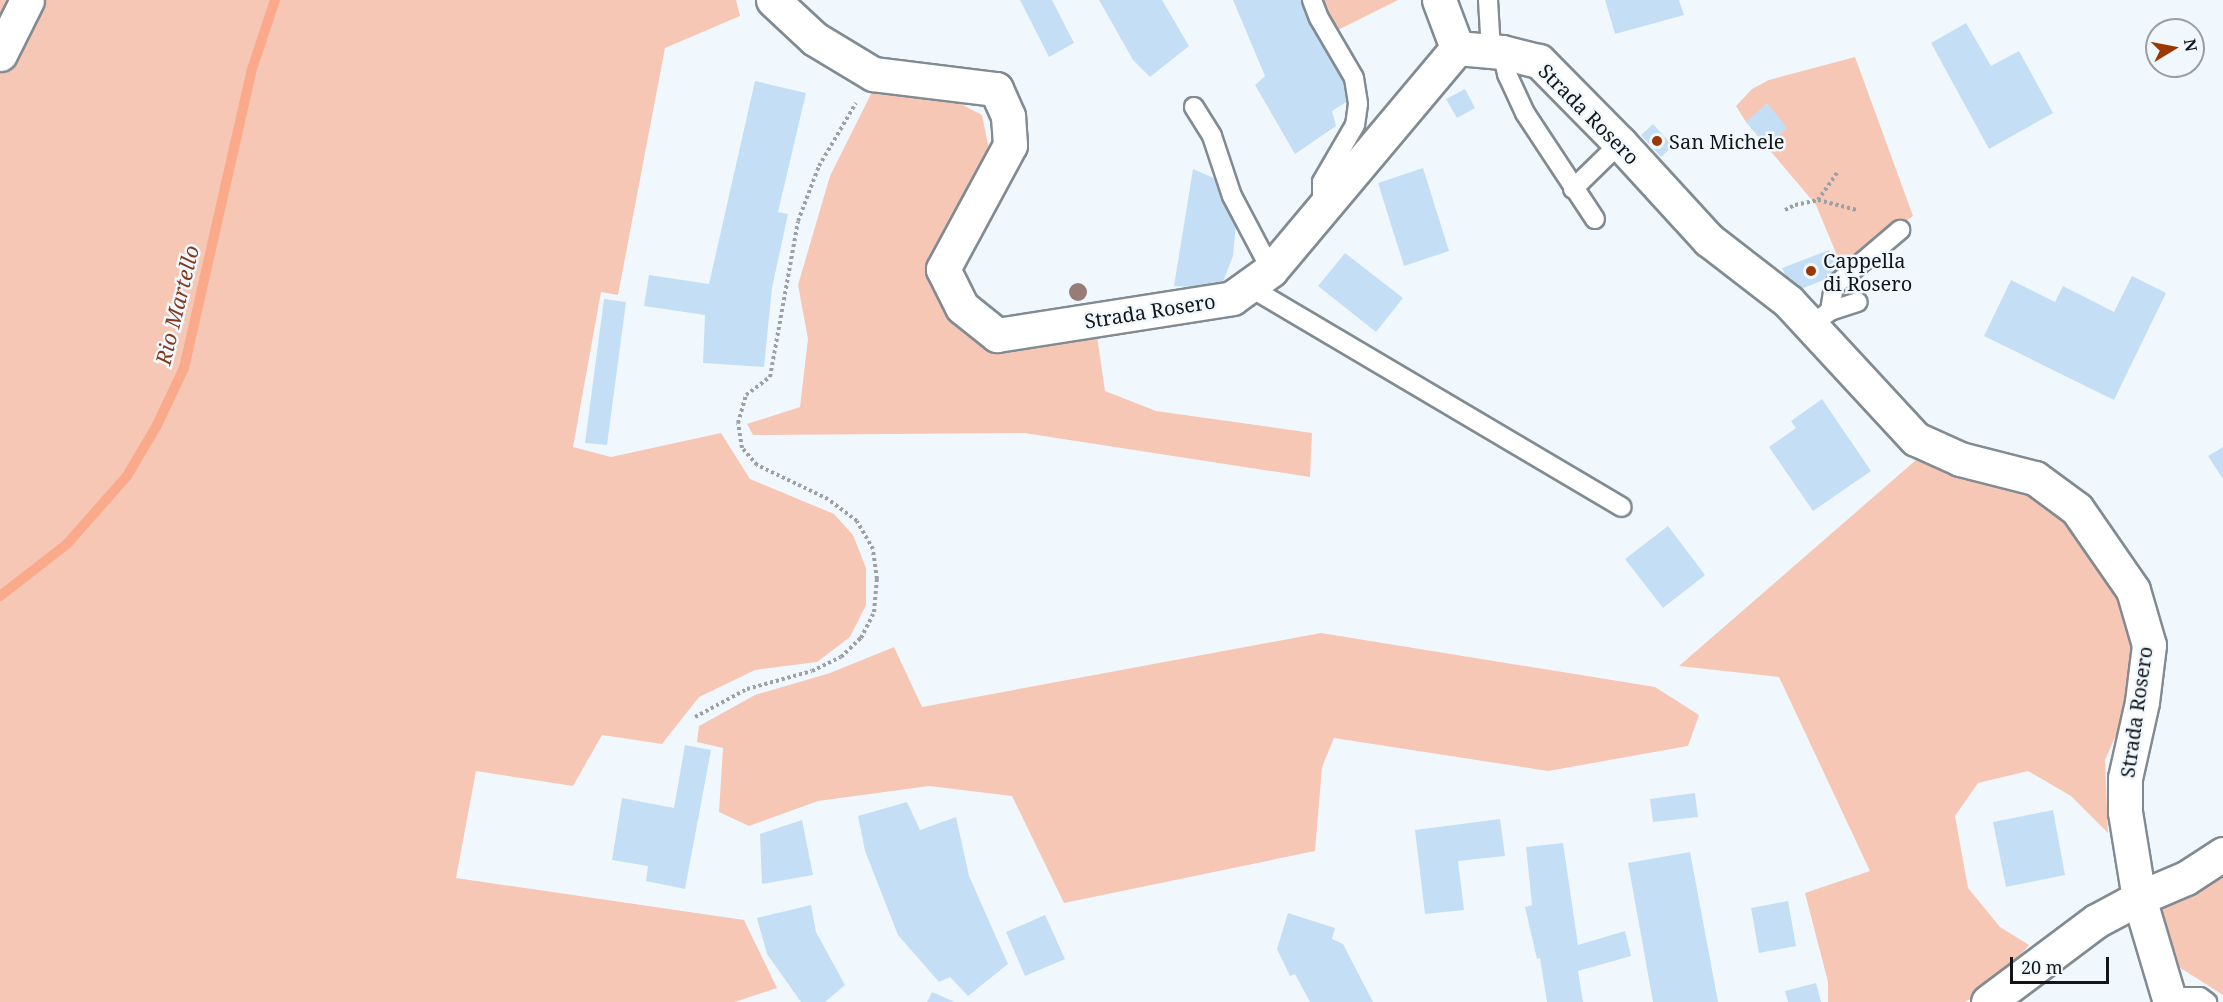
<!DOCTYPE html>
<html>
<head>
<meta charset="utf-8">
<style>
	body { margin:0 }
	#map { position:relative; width:2223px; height:1002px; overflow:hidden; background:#f0f8fe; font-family:"Noto Serif",serif }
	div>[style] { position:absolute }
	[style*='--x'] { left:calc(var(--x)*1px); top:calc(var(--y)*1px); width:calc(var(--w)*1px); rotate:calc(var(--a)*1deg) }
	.green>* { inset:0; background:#f7c7b5 }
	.stream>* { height:10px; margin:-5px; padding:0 5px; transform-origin:5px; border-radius:5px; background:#faaa8b }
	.building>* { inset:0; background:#c4dff5 }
	.path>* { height:4px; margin-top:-2px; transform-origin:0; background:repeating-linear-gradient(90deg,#9ba1a6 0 3px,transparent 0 6px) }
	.roads { filter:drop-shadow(2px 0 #828b92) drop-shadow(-2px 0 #828b92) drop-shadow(0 2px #828b92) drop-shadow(0 -2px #828b92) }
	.service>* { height:18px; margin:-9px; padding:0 9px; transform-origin:9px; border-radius:9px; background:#fff }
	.minor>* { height:33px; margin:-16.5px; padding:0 16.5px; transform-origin:16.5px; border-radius:16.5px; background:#fff }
	.trees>* { width:18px; height:18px; margin:-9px; border-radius:50%; background:#967e76 }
	.dots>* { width:16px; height:16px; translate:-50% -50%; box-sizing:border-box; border:3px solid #f0f8fe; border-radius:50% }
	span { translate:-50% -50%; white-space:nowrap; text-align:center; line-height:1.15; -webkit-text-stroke:5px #f0f8fe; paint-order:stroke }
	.street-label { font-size:20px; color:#131619 }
	.poi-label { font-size:20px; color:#131619 }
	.left { translate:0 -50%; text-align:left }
	.water-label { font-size:21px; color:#823a1c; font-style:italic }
	.north { position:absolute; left:2145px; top:18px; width:60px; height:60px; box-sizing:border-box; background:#f0f8fe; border:2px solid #989ea2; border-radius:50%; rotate:80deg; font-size:16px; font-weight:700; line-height:24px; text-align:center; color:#131619 }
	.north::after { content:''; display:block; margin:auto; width:21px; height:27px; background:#9b3700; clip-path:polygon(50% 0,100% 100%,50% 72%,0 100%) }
	.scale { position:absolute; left:2010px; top:957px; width:99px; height:27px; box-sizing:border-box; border:3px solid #131619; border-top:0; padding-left:8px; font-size:18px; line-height:21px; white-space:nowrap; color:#131619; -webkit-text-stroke:4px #f0f8fe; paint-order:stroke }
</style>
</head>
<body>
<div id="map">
	<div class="green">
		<i style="clip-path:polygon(0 0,736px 0,740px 16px,665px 48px,618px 295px,601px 292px,573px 447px,611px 457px,721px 433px,750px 479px,834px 514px,853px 535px,866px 568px,866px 605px,850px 637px,817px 662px,755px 670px,699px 697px,662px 744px,602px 735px,573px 786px,476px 771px,456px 878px,744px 920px,777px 988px,735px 1002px,0 1002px)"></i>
		<i style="clip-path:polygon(1324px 0,1398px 0,1332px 33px)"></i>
		<i style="clip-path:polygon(1855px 57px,1913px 216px,1841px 265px,1816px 205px,1746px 122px,1736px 106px,1752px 89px,1769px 80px)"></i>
		<i style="clip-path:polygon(872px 92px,957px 102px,982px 115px,989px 149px,962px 211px,929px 265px,942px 307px,991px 351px,1097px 336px,1105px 391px,1156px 411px,1312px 433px,1310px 477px,1024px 433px,753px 435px,747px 424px,800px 407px,808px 339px,798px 285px,830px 176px)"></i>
		<i style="clip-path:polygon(1916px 460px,2007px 485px,2064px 516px,2101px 560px,2133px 640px,2128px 708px,2105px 760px,2108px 833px,2071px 796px,2028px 771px,1978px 783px,1955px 816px,1968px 888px,2000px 927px,2029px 945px,1994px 986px,1965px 1002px,1828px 1002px,1828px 982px,1805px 893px,1870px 871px,1779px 677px,1679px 666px)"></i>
		<i style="clip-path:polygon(1321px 633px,1655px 687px,1699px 715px,1688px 746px,1548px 771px,1334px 738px,1322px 767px,1315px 851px,1064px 903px,1012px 796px,929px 786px,818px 801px,749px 826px,719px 812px,723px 748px,697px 742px,699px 726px,755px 695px,830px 673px,894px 647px,922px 707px)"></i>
		<i style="clip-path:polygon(2223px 862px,2223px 995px,2168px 960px,2155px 905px)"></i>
	</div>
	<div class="stream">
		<i style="--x:0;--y:596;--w:85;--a:-37.8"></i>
		<i style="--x:67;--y:544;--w:91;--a:-48.6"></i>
		<i style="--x:127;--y:476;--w:59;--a:-59.5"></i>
		<i style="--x:157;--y:425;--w:63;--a:-64.7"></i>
		<i style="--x:184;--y:368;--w:303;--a:-77.2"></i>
		<i style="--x:251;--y:72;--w:76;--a:-71.6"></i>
	</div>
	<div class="building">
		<i style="clip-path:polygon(1020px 0,1052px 0,1074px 43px,1049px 57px)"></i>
		<i style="clip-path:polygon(1099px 0,1162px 0,1189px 46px,1150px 77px,1133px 60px)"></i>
		<i style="clip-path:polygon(1233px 0,1307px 0,1351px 99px,1332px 111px,1336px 126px,1295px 154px,1255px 85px,1265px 76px)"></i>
		<i style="clip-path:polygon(1605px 0,1679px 0,1684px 15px,1615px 34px)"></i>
		<i style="clip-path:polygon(1966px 23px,1991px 66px,2019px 51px,2053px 113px,1989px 149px,1931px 43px)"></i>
		<i style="clip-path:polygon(755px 81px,806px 93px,778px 212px,788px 214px,772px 288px,764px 367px,703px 363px,705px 315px,644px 306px,649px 275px,709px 284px)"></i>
		<i style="clip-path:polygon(1465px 89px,1475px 108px,1457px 118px,1446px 99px)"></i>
		<i style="clip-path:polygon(1767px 103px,1787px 128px,1767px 146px,1746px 122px)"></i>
		<i style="clip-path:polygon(1653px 124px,1673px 146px,1661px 157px,1641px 135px)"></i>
		<i style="clip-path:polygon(1423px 168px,1449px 251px,1404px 266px,1378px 183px)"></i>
		<i style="clip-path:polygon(1193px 169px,1214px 178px,1236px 222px,1233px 256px,1220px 289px,1174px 286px)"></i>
		<i style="clip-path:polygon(1829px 250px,1839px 274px,1793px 292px,1782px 268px)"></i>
		<i style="clip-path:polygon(1345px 253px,1403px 298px,1376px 332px,1318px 286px)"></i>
		<i style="clip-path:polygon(2132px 276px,2166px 293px,2114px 400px,1984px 336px,2011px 280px,2055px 302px,2063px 286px,2114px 312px)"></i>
		<i style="clip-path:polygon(604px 299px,626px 302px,607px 445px,585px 443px)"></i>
		<i style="clip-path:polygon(1822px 399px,1871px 471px,1813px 511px,1769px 447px,1796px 428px,1791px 421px)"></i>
		<i style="clip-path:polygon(2223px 447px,2223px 479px,2208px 456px)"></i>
		<i style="clip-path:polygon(1668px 526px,1705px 575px,1663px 608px,1625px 559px)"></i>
		<i style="clip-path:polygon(685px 745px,711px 750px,685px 889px,646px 881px,648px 866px,612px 860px,622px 798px,674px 808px)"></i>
		<i style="clip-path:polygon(1695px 793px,1698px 817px,1653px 822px,1650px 799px)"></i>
		<i style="clip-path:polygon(907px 802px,920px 830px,956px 817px,969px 876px,1008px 964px,968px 996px,950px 977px,939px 982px,898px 935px,865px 851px,858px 816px)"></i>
		<i style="clip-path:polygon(2053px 810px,2065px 875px,2006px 887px,1993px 822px)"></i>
		<i style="clip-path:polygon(1500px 819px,1505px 856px,1458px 861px,1464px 910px,1425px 914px,1415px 830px)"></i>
		<i style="clip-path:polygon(802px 820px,813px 875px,762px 884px,760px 834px)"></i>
		<i style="clip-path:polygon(1563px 843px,1578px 945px,1625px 931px,1631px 956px,1578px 971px,1583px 1002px,1547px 1002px,1540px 958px,1537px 959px,1525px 907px,1532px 905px,1526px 847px)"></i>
		<i style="clip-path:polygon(1690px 852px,1718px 1002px,1653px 1002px,1628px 863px)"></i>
		<i style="clip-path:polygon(1788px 901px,1796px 946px,1759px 953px,1751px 908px)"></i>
		<i style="clip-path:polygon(811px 905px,816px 932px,845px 985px,825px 1002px,801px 1002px,767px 954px,757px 918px)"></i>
		<i style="clip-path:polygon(1288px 913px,1335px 928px,1332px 939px,1343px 944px,1373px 1002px,1310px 1002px,1295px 974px,1290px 976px,1277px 949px)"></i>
		<i style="clip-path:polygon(1045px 915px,1065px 959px,1025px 976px,1006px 932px)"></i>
		<i style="clip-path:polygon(1816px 983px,1821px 1002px,1788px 1002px,1785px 991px)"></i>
		<i style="clip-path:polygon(932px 992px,955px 1002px,927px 1002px)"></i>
	</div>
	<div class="path">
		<i style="--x:1818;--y:200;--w:40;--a:14.4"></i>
		<i style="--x:1785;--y:210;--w:11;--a:-27"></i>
		<i style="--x:1795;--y:205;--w:24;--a:-12"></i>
		<i style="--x:1818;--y:200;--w:35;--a:-55"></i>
		<i style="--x:695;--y:717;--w:59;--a:-28.3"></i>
		<i style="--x:747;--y:689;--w:67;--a:-15.5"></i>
		<i style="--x:812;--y:671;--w:32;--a:-26"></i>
		<i style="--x:841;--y:657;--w:28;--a:-44"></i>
		<i style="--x:861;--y:638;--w:29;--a:-63"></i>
		<i style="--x:874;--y:612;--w:33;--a:-85"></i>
		<i style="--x:877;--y:579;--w:30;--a:-98"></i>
		<i style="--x:873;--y:549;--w:32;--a:-120"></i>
		<i style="--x:857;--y:521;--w:36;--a:-143"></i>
		<i style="--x:828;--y:499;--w:79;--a:-154.4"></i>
		<i style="--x:757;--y:465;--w:23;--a:-131"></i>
		<i style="--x:742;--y:448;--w:25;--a:-99"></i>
		<i style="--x:738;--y:423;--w:29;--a:-74"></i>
		<i style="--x:746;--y:395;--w:30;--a:-37"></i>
		<i style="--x:770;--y:377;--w:158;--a:-79.8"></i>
		<i style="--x:798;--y:221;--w:59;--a:-69.1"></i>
		<i style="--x:819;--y:166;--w:73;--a:-59.6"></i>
	</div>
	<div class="roads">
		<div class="service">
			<i style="--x:1312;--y:0;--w:19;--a:69"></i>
			<i style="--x:1319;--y:18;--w:69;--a:59.7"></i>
			<i style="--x:1354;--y:78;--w:26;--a:81"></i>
			<i style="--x:1358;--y:104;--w:21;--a:98"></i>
			<i style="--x:1355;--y:125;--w:66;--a:120.1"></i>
			<i style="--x:1322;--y:182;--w:24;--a:90"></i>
			<i style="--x:1488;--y:0;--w:51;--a:86.6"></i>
			<i style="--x:1502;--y:52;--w:23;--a:77"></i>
			<i style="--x:1507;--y:74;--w:43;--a:65.2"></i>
			<i style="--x:1525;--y:113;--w:127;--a:56.6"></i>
			<i style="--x:1194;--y:107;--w:34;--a:58"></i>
			<i style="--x:1212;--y:136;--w:63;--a:71.6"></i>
			<i style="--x:1232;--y:196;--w:84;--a:62.2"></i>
			<i style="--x:1573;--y:189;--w:66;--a:-44.4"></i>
			<i style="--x:1248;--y:286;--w:434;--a:30.6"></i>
			<i style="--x:1830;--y:311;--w:25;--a:-81"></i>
			<i style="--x:1834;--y:286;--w:87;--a:-40.3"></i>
			<i style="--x:1822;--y:317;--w:10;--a:-37"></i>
			<i style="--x:1830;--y:311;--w:29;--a:-18"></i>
			<i style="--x:2169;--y:997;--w:31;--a:0"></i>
			<i style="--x:2200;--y:997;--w:9;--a:36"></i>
		</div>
		<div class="minor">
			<i style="--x:773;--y:0;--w:57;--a:42.9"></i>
			<i style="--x:815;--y:39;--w:68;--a:31.1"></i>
			<i style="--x:873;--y:74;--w:124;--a:7"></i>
			<i style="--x:996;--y:89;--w:30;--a:66"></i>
			<i style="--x:1008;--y:116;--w:29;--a:86"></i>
			<i style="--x:1010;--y:145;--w:141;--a:118.4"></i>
			<i style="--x:943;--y:269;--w:42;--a:63.4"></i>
			<i style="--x:962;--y:307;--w:45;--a:38.7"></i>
			<i style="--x:997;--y:335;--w:238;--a:-8.9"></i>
			<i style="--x:1232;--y:298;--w:48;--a:-35.7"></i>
			<i style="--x:1271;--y:270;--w:290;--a:-50"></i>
			<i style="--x:1439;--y:0;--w:51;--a:69.4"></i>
			<i style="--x:1457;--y:48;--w:45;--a:5.1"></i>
			<i style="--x:1502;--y:52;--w:38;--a:14"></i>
			<i style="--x:1539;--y:61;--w:115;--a:45.4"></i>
			<i style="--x:1620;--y:143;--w:132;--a:47.5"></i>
			<i style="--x:1709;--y:240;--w:100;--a:37.7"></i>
			<i style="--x:1788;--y:301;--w:188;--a:47.2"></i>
			<i style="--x:1916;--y:439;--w:48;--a:24.4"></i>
			<i style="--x:1960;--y:459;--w:77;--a:14.2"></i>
			<i style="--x:2035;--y:478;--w:52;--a:36.4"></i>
			<i style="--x:2077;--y:509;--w:98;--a:55.3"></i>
			<i style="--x:2133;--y:590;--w:57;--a:73.8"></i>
			<i style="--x:2149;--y:645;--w:57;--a:97"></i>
			<i style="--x:2142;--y:702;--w:78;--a:102.6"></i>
			<i style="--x:2125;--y:778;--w:34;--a:90"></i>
			<i style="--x:2125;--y:812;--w:87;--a:80.8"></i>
			<i style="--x:2139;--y:898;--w:109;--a:73.4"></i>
			<i style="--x:0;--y:54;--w:60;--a:-63.4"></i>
			<i style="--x:1988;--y:1002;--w:135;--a:-36.9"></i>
			<i style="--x:2096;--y:921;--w:49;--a:-28.1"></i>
			<i style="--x:2139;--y:898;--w:51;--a:-23.1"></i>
			<i style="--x:2186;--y:878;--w:44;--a:-33"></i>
		</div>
	</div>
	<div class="trees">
		<i style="left:1078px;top:292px"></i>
	</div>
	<div class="dots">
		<i style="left:1657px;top:141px;background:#9b3700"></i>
		<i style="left:1811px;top:271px;background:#9b3700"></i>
	</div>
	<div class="street-label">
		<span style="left:1589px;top:114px;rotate:45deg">Strada Rosero</span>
		<span style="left:1150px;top:311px;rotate:-9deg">Strada Rosero</span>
		<span style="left:2136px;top:712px;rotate:-82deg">Strada Rosero</span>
	</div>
	<div class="poi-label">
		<span class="left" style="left:1669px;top:141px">San Michele</span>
		<span class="left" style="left:1823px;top:272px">Cappella<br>di Rosero</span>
	</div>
	<div class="water-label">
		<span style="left:177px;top:305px;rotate:-76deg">Rio Martello</span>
	</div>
	<div class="north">N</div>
	<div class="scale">20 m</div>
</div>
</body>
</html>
